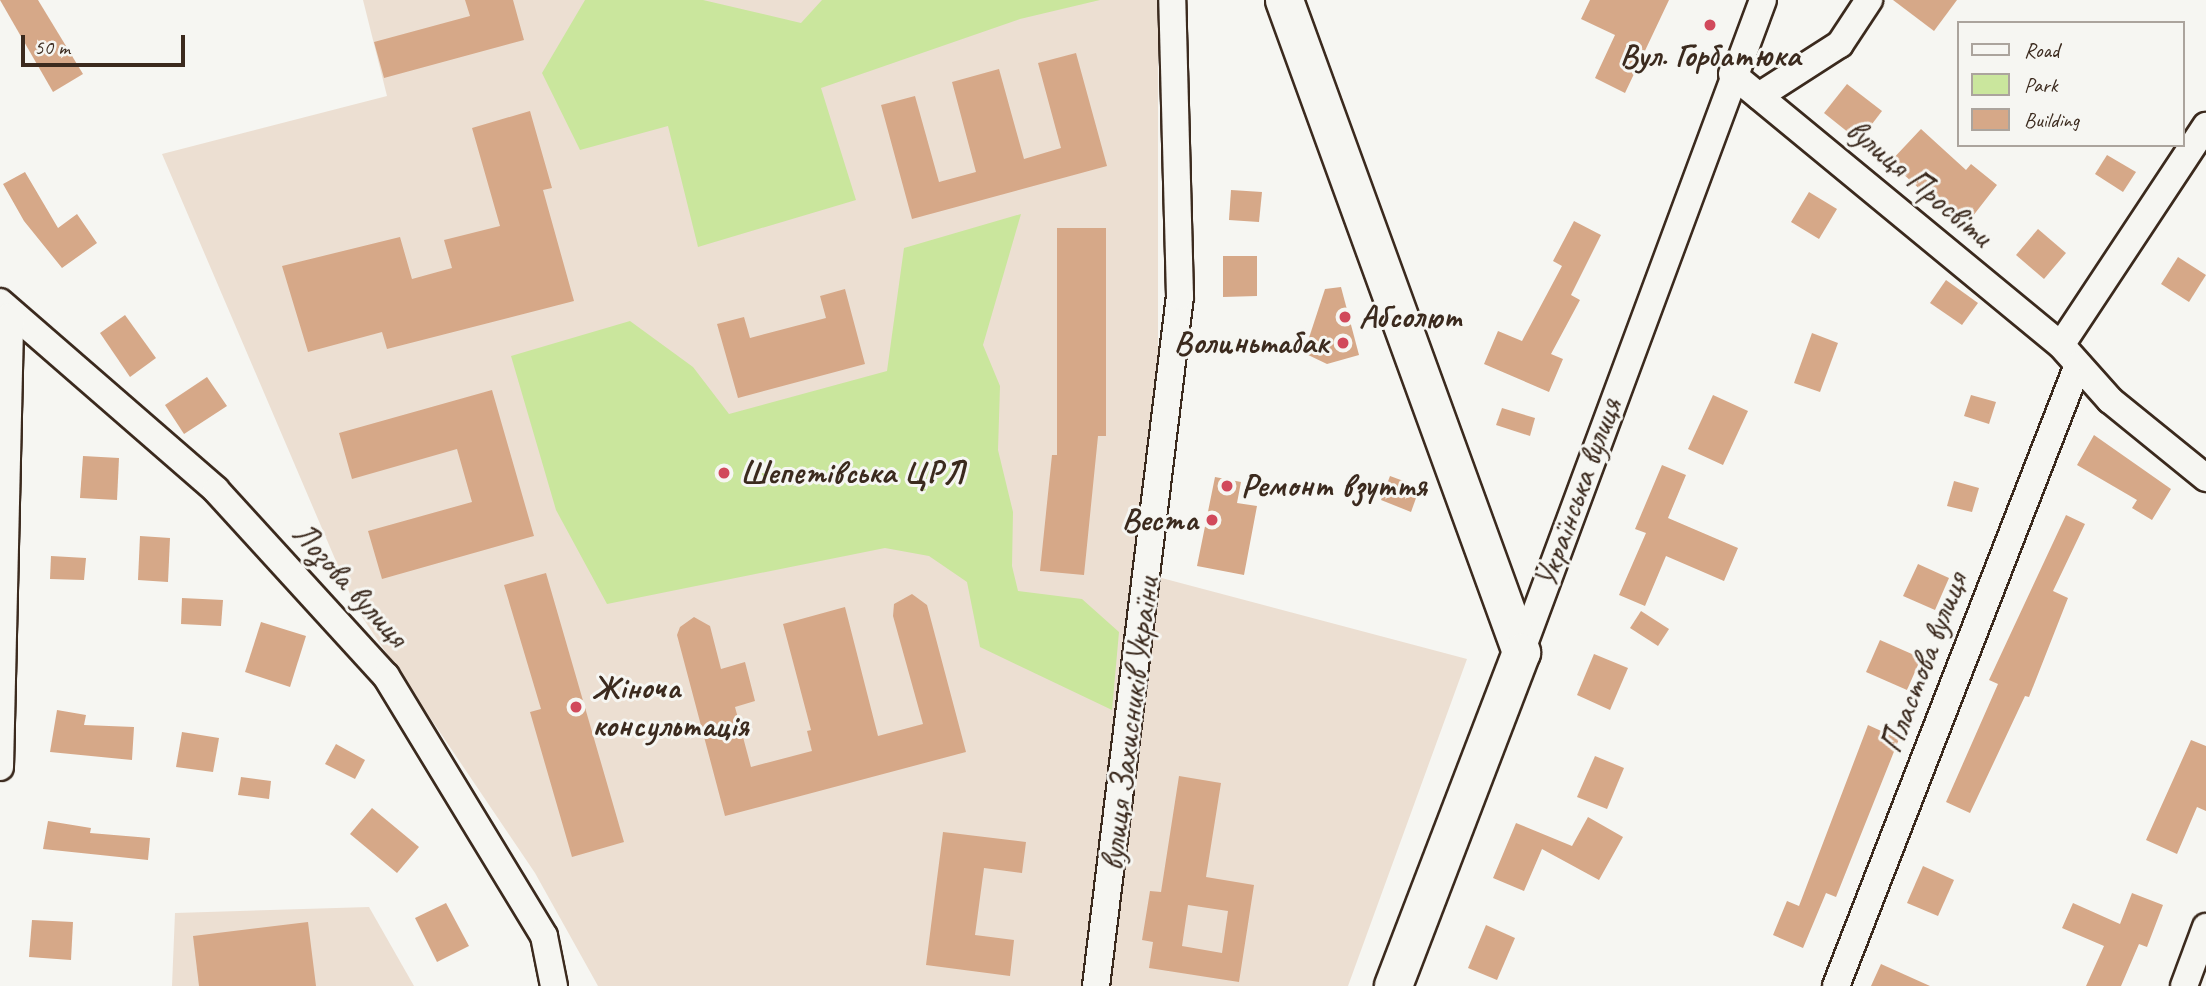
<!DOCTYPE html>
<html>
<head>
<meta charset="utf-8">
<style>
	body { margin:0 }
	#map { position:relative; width:2206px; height:986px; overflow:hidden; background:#f6f6f2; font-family:Caveat,sans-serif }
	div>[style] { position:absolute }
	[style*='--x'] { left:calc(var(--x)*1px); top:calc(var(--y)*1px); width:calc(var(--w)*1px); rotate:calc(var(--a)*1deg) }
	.built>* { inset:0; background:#ecdfd2 }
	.green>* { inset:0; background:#cae69d }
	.building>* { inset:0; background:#d6a888 }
	.roads { filter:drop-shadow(2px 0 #3b2a1e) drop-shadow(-2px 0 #3b2a1e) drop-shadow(0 2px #3b2a1e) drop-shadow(0 -2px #3b2a1e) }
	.street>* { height:26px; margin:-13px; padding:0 13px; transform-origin:13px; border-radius:13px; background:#f6f6f2 }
	.secondary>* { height:37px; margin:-18.5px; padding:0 18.5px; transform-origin:18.5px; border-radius:18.5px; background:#f6f6f2 }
	.dots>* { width:19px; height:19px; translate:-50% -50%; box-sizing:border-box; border:4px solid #f6f6f2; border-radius:50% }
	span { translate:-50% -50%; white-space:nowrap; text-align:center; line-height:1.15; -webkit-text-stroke:6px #f6f6f2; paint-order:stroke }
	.poi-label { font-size:33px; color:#3b2a1e; font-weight:700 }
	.left { translate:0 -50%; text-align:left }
	.right { translate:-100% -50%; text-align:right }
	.street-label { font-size:33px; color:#3b2a1e }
	.legend { position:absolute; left:1957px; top:21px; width:228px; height:126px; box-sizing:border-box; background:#f6f6f2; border:2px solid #aba49d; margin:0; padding:9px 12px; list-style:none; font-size:21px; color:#3b2a1e }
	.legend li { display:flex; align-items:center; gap:14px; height:35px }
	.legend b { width:35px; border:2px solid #aba49d }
	.scale { position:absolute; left:21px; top:35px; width:164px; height:32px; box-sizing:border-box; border:4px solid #3b2a1e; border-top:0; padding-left:9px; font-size:21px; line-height:24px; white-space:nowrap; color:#3b2a1e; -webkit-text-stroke:5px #f6f6f2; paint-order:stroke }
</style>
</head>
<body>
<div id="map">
	<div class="built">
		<i style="clip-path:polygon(363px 0,1158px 0,1158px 375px,1139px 572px,1467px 659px,1348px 986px,598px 986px,535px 873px,356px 608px,162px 154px,387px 96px)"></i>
		<i style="clip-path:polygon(369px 907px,414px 986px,172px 986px,175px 913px)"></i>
	</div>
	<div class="green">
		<i style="clip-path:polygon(585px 0,703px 0,801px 23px,822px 0,1100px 0,1020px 19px,821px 88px,856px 200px,698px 247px,668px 126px,580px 150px,542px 73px)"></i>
		<i style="clip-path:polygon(1021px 214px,983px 345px,1000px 386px,998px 450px,1013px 512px,1012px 566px,1018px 591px,1082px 599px,1119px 632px,1112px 710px,980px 647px,967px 582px,929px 556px,885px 548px,607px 604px,556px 510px,511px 356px,630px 321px,693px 367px,729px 414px,887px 371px,904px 248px)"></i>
	</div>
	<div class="building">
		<i style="clip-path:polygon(0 0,38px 0,83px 74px,53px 92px)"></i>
		<i style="clip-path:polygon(465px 0,513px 0,524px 40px,384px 78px,374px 42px,470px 16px)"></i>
		<i style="clip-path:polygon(1590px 0,1669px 0,1625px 93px,1595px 78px,1615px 35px,1581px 19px)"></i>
		<i style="clip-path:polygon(1893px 0,1957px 0,1934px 31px)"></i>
		<i style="clip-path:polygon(1076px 53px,1107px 166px,912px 219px,881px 105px,915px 96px,939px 182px,976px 172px,952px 82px,999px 69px,1024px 159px,1061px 148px,1038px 63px)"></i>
		<i style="clip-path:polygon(1847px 84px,1882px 111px,1859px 141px,1824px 113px)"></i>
		<i style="clip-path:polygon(530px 111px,552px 188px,543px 190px,574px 301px,387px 349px,382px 332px,308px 352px,282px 266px,400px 237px,412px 279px,452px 268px,444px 240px,500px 226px,472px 128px)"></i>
		<i style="clip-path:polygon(1921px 129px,1966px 170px,1971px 164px,1997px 185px,1969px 221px,1928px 188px,1923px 192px,1890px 162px)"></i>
		<i style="clip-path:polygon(2107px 155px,2136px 172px,2123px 192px,2095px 174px)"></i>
		<i style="clip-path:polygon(25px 172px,58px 228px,77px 214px,97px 243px,62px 268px,24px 221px,3px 184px)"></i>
		<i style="clip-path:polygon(1231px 190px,1262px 192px,1259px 222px,1229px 220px)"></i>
		<i style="clip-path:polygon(1809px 192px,1837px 209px,1819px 239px,1791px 222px)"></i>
		<i style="clip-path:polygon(1574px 221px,1601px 235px,1571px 295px,1580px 300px,1551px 354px,1563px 359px,1549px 392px,1484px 364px,1498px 331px,1522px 341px,1562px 266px,1553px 261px)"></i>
		<i style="clip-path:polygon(1057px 228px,1106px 228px,1106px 436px,1098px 436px,1084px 575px,1040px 571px,1052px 455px,1057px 455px)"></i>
		<i style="clip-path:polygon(2038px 229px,2066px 253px,2044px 279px,2016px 255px)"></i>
		<i style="clip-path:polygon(1223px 256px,1257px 256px,1257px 296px,1223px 297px)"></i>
		<i style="clip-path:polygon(2178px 257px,2206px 275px,2189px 302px,2161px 284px)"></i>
		<i style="clip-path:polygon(1946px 280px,1978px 303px,1962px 325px,1930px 303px)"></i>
		<i style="clip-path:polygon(1341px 287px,1359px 355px,1327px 364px,1304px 353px,1325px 289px)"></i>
		<i style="clip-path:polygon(845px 289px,865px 364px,738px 398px,717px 324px,744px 317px,750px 338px,826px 318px,820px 296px)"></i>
		<i style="clip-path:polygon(125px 315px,156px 358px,130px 377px,100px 333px)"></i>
		<i style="clip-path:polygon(1812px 333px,1838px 343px,1820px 392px,1794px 383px)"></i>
		<i style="clip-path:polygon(207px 377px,227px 406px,184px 434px,165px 405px)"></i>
		<i style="clip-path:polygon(492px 390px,534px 536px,382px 579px,368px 531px,472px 502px,457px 449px,352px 479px,339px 433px)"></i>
		<i style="clip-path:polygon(1713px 395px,1748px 411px,1723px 465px,1688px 449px)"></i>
		<i style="clip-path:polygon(1971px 395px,1996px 402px,1989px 424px,1964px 416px)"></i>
		<i style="clip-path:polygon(1502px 408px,1535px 418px,1530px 436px,1496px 425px)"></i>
		<i style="clip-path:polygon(2094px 435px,2171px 489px,2152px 520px,2132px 508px,2137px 500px,2077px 465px)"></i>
		<i style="clip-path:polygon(83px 456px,119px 458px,117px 500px,80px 498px)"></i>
		<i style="clip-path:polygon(1662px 465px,1686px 475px,1668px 518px,1738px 548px,1724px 581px,1666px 556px,1645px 606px,1619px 595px,1646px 533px,1635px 529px)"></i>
		<i style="clip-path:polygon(1390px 476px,1420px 487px,1411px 512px,1381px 500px)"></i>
		<i style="clip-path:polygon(1215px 477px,1241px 482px,1237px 503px,1257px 506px,1244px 575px,1197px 566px)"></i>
		<i style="clip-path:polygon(1954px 481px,1979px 488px,1972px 512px,1947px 506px)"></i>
		<i style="clip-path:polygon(2066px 515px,2085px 524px,2053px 591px,2068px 598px,2029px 697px,2025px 696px,1970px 813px,1946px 802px,1998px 684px,1989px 680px)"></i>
		<i style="clip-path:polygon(140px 536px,170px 538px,168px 582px,138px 580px)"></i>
		<i style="clip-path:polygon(51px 556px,86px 558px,84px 580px,50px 579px)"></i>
		<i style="clip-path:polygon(1918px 564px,1949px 578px,1935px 610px,1903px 596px)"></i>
		<i style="clip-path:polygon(546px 573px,624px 842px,572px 857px,530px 712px,541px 709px,504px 585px)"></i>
		<i style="clip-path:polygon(912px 594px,927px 605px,966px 752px,725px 816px,677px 635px,680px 627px,694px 617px,710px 626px,721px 669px,745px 662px,755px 701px,735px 707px,751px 767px,812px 751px,807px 731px,811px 730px,783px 624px,845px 607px,878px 736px,923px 724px,893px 616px,894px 604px)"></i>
		<i style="clip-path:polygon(182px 598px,223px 600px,221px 626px,181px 624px)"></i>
		<i style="clip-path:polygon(1641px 611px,1669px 629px,1658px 646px,1630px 628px)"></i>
		<i style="clip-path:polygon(261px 622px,306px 636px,290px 687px,245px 672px)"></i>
		<i style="clip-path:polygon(1880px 640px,1921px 658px,1907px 690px,1866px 672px)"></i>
		<i style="clip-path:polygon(1594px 654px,1628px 668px,1610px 710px,1577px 695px)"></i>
		<i style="clip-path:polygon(57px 710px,86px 715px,84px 725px,134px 727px,132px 760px,50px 752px)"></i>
		<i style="clip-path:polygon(1868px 725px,1899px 739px,1836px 897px,1826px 893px,1803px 948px,1773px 935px,1787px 901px,1799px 906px)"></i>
		<i style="clip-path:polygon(182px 732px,219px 738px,213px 772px,176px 767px)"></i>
		<i style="clip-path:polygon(2191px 740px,2206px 746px,2206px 811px,2197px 807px,2177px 854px,2146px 840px)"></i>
		<i style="clip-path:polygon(336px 744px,365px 760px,355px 779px,325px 764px)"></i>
		<i style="clip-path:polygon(1595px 756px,1624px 768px,1607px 809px,1577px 797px)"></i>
		<i style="clip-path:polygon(evenodd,1179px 776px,1221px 783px,1206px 877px,1254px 885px,1239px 982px,1149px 968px,1153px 942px,1142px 940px,1150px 891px,1161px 892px,1179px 776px,1188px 905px,1228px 911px,1222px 953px,1182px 946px,1188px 905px)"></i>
		<i style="clip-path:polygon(241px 777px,271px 781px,269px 799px,238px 795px)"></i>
		<i style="clip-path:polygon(372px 808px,419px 847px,397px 873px,350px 834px)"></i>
		<i style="clip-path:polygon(1588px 817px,1623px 837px,1599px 880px,1542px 849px,1524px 891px,1493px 878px,1516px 823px,1572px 846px)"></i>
		<i style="clip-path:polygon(48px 821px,91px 828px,90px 833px,150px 838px,148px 860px,43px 849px)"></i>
		<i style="clip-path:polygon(943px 832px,1026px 842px,1022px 873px,984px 868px,975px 935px,1014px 940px,1010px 976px,926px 965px)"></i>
		<i style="clip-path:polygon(1923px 866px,1954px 880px,1938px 916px,1907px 903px)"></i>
		<i style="clip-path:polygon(2132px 893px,2163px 905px,2147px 947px,2139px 944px,2121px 986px,2086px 986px,2104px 946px,2062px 928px,2073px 903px,2120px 924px)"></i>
		<i style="clip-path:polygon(446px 903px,469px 946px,437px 962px,415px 918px)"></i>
		<i style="clip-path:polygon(32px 920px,73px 922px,71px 960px,29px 957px)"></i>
		<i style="clip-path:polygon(308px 922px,316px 986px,199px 986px,193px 936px)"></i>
		<i style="clip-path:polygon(1486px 925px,1515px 938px,1497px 980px,1468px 968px)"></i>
		<i style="clip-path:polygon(1881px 964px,1930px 986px,1871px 986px)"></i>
	</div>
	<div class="roads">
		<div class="street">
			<i style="--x:1732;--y:74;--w:426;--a:39.5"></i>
			<i style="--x:2061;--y:345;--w:74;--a:48.3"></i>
			<i style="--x:2110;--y:400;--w:124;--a:39.1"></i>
			<i style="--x:1759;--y:96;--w:96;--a:-32.7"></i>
			<i style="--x:1840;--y:44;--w:53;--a:-56.6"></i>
			<i style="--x:0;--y:302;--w:286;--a:41"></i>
			<i style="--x:216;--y:490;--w:252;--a:47.6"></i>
			<i style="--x:386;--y:676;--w:304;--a:58.7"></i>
			<i style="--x:544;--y:936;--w:51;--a:78.7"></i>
			<i style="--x:2061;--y:345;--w:263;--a:-56.5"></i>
			<i style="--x:1521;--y:652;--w:695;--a:-69.64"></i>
			<i style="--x:0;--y:767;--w:451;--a:-88.7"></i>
			<i style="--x:1096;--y:986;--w:695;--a:-83.06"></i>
			<i style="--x:1180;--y:296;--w:296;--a:-91.5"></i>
			<i style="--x:1836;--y:986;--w:666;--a:-68.71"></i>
			<i style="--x:2184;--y:986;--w:63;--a:-69.6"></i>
		</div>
		<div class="secondary">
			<i style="--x:1284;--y:0;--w:694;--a:70.02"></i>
			<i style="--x:1521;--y:652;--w:358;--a:111"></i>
		</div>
	</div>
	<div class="dots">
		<i style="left:1710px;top:25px;background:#d1495b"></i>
		<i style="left:1345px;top:317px;background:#d1495b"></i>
		<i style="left:1343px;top:343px;background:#d1495b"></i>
		<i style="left:724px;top:473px;background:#d1495b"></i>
		<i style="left:1227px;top:486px;background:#d1495b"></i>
		<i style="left:1212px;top:520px;background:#d1495b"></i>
		<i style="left:576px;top:707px;background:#d1495b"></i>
	</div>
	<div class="poi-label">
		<span style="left:1710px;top:56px">Вул. Горбатюка</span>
		<span class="left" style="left:1359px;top:317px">Абсолют</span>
		<span class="right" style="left:1329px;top:343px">Волиньтабак</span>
		<span class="left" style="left:740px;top:473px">Шепетівська ЦРЛ</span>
		<span class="left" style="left:1241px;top:486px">Ремонт взуття</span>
		<span class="right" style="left:1198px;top:520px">Веста</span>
		<span class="left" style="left:592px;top:707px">Жіноча<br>консультація</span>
	</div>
	<div class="street-label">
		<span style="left:1919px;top:183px;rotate:40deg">вулиця Просвіти</span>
		<span style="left:1578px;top:493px;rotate:-70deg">Українська вулиця</span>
		<span style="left:350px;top:585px;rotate:48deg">Лозова вулиця</span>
		<span style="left:1924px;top:663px;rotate:-69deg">Пластова вулиця</span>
		<span style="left:1130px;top:724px;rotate:-83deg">вулиця Захисників України</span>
	</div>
	<ul class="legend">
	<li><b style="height:9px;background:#f6f6f2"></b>Road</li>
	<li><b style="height:19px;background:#cae69d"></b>Park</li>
	<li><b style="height:19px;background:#d6a888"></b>Building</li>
	</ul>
	<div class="scale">50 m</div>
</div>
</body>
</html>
